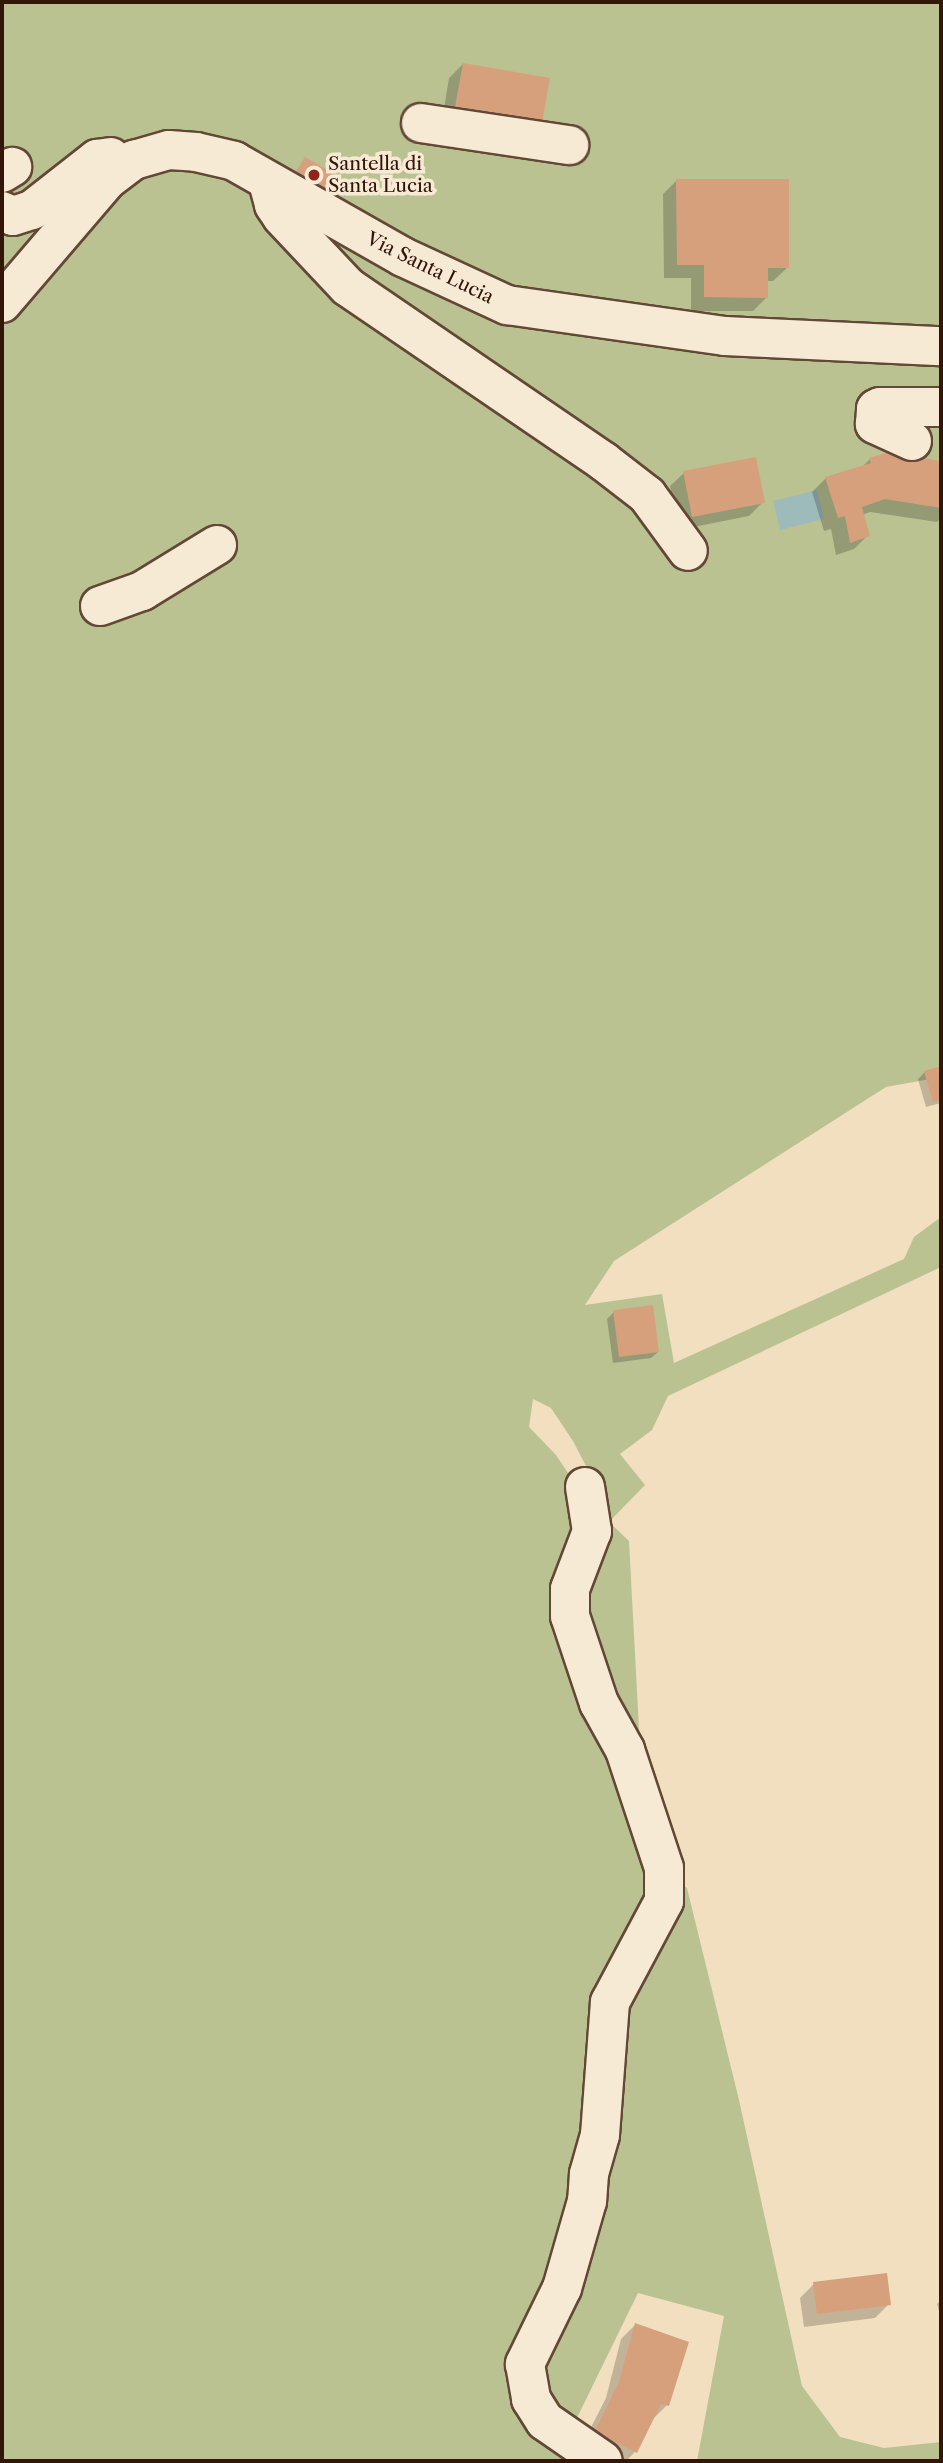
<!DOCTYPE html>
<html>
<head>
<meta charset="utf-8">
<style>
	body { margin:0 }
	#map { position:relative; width:943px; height:2463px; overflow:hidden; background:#f2dfbf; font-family:"Libre Caslon Text",serif }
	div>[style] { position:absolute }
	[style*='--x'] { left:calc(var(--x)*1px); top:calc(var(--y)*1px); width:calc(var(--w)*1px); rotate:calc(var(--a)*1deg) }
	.green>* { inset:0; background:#bac292 }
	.water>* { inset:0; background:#9dbbba }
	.shadow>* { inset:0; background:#0003 }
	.building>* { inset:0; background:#d7a07c }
	.roads { filter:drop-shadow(2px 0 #624835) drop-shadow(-2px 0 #624835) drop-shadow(0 2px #624835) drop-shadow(0 -2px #624835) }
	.minor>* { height:38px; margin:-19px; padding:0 19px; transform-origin:19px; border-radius:19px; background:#f7ead5 }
	.dots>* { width:19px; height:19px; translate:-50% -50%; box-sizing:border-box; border:4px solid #f7ead5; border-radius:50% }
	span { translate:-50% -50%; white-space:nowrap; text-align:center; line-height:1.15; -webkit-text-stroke:7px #f7ead5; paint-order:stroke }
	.poi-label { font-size:19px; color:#321607 }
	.left { translate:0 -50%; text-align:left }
	.street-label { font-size:19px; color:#321607 }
	.frame { position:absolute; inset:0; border:4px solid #321607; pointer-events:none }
</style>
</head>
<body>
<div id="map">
	<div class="green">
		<i style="clip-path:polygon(2px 2px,941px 2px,941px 1077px,886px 1087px,614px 1261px,585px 1305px,662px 1294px,674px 1363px,904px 1259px,914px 1237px,941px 1217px,941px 1267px,668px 1396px,652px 1430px,620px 1454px,645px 1485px,609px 1522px,629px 1541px,640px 1748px,606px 1694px,584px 1630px,584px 1593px,603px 1554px,608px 1522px,599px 1491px,573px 1441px,551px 1408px,533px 1399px,529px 1427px,556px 1455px,572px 1479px,577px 1514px,573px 1545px,556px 1592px,557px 1623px,577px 1678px,609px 1748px,644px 1853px,687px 1888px,739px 2100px,802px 2386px,840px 2437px,884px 2448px,941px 2442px,941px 2461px,697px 2461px,724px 2316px,638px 2293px,573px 2426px,544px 2401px,532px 2374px,521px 2394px,531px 2420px,585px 2461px,2px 2461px)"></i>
	</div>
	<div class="water">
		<i style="clip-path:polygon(817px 490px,824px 519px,780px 530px,773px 501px)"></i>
	</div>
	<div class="shadow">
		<i style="clip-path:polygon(463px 64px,548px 79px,441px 127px,449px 78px)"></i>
		<i style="clip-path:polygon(677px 180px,787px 268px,773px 281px,767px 281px,767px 297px,753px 311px,691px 311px,691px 278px,664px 278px,663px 194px)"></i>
		<i style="clip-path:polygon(890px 454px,941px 463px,941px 518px,937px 522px,870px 512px,862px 515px,868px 535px,854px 549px,836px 555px,831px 529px,824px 531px,812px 492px,826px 478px,861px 468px,870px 459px)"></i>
		<i style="clip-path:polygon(684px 473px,763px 502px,749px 516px,678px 530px,670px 486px)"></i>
		<i style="clip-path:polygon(941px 1068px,941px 1103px,926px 1107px,918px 1079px,925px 1072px)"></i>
		<i style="clip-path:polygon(614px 1312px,658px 1352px,651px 1358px,613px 1363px,607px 1319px)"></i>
		<i style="clip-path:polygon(814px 2284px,889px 2304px,875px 2318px,804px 2327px,800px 2298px)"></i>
		<i style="clip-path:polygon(941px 2300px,941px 2318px,937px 2304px)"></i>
		<i style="clip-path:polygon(635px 2325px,667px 2405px,653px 2419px,635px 2452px,626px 2461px,613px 2461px,582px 2445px,606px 2398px,621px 2339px)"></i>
	</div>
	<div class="building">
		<i style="clip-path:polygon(463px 63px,550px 78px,541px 129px,454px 113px)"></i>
		<i style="clip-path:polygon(305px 157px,334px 174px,322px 194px,293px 176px)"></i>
		<i style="clip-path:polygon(676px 179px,789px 179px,789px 268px,768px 268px,768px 298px,704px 297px,704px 265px,677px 265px)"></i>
		<i style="clip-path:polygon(889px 452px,941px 461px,941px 508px,885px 499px,862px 507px,870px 536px,850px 543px,845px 516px,838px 518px,825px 477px,871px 463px,869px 458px)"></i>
		<i style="clip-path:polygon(756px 457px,765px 503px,692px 517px,683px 471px)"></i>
		<i style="clip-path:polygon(941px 1066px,941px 1099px,933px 1102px,924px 1071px)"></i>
		<i style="clip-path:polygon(653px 1305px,659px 1352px,619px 1357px,613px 1310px)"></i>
		<i style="clip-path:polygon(887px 2273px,891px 2305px,817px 2314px,813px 2282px)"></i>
		<i style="clip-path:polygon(635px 2323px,689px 2342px,669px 2406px,661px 2404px,637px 2453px,595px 2431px,619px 2382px)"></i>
	</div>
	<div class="roads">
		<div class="minor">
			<i style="--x:421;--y:123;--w:150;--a:8.5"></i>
			<i style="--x:2;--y:173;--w:12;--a:-31"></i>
			<i style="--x:268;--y:182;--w:24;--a:75"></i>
			<i style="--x:274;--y:205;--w:14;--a:56"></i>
			<i style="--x:282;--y:217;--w:96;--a:46.7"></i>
			<i style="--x:348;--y:287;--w:309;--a:34.3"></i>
			<i style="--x:603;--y:461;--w:56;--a:37.7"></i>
			<i style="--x:647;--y:495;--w:69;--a:53.8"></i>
			<i style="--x:2;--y:211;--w:12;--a:24"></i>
			<i style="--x:13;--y:216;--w:20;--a:-18"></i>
			<i style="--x:32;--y:210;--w:83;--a:-38.1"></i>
			<i style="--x:97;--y:159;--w:14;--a:-8"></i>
			<i style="--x:2;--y:303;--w:162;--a:-49.5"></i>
			<i style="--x:107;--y:180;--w:34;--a:-37"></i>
			<i style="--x:134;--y:160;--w:36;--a:-16"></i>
			<i style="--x:169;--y:150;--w:27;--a:4"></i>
			<i style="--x:196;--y:152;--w:39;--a:13"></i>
			<i style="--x:234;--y:161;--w:194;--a:29.6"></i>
			<i style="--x:403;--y:257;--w:115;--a:24.8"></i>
			<i style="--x:507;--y:305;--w:220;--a:8.1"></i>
			<i style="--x:725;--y:336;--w:216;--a:2.7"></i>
			<i style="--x:912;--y:441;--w:41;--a:-155.3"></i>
			<i style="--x:875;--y:424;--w:15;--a:-86"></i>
			<i style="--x:876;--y:409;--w:4;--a:-27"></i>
			<i style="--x:880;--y:407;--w:61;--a:0"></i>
			<i style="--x:100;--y:606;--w:45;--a:-19.7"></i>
			<i style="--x:142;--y:591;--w:88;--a:-31.5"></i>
			<i style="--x:585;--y:1487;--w:45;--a:81"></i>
			<i style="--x:592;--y:1531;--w:62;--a:110.8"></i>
			<i style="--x:570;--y:1589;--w:27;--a:90"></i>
			<i style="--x:570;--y:1616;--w:92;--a:71.6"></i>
			<i style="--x:599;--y:1703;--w:54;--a:61"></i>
			<i style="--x:625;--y:1750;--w:124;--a:71.7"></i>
			<i style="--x:664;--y:1868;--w:33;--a:90"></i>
			<i style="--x:664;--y:1901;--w:115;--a:118.1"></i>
			<i style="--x:610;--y:2002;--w:133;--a:94.3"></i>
			<i style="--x:600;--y:2135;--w:41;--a:105.8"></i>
			<i style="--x:589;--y:2174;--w:27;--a:94"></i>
			<i style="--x:587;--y:2201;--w:91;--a:106"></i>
			<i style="--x:562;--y:2288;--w:85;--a:116"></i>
			<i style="--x:525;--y:2364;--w:36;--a:80"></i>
			<i style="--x:531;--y:2399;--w:26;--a:58"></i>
			<i style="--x:545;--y:2421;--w:70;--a:34.6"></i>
		</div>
	</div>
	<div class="dots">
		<i style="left:314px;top:175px;background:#8f2418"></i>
	</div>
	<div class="poi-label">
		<span class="left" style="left:328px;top:175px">Santella di<br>Santa Lucia</span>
	</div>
	<div class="street-label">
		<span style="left:430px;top:268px;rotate:26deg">Via Santa Lucia</span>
	</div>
	<div class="frame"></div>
</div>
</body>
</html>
